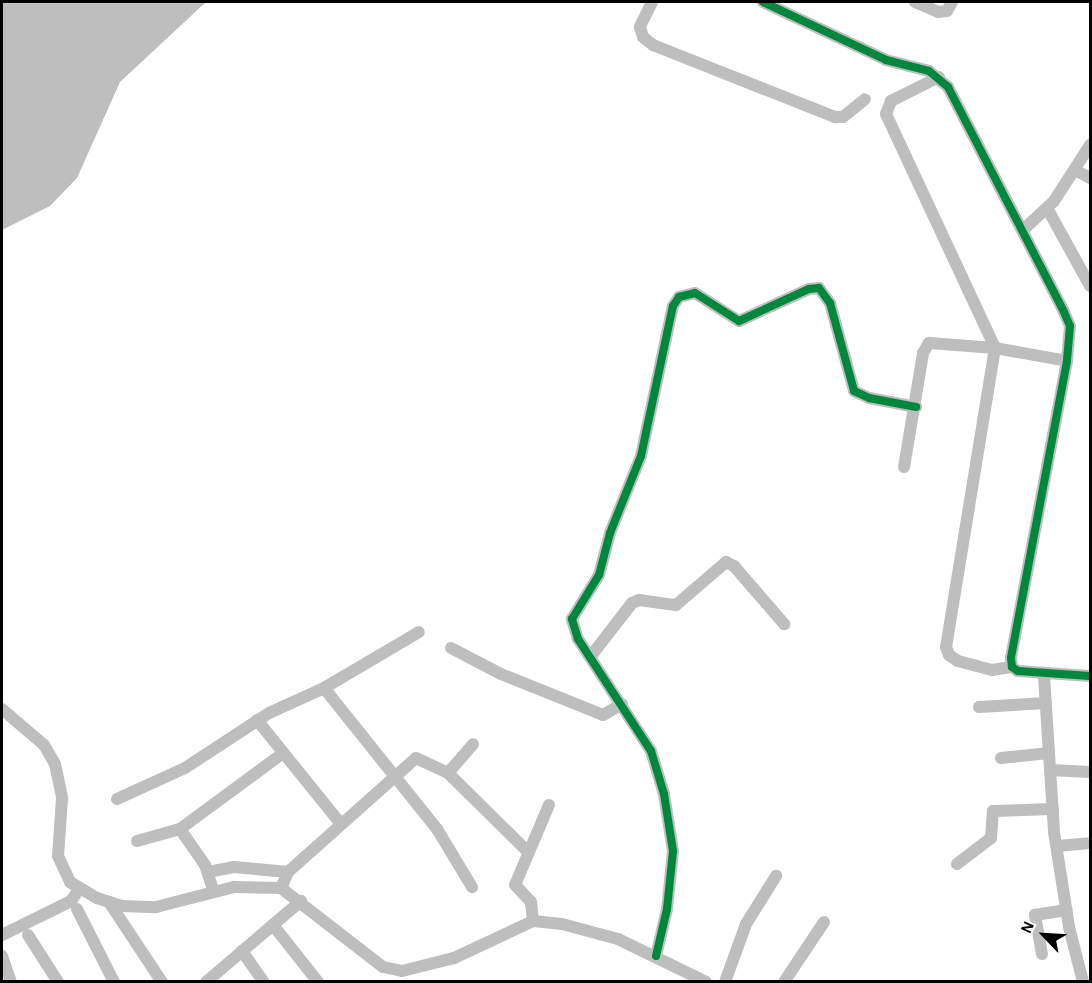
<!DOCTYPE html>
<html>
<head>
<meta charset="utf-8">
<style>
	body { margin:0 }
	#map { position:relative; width:1092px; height:983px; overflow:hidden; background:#fff; font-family:"Alegreya Sans",sans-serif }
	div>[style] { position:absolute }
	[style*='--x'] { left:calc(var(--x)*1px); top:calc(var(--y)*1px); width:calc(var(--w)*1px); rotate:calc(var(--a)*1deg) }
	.water>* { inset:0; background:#bebebe }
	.street>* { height:12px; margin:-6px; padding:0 6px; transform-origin:6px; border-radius:6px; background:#bebebe }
	.cycleway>* { height:8px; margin:-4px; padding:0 4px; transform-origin:4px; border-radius:4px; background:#00873e }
	span { translate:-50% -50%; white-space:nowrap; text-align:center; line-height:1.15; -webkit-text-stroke:6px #fff; paint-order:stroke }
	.frame { position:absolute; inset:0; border:3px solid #000; pointer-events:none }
	.north { position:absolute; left:1014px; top:905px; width:60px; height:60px; -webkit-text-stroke:4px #fff; paint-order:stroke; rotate:295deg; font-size:16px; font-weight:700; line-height:24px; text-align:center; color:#000 }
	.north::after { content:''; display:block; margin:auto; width:21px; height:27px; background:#000; clip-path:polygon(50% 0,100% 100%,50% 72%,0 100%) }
</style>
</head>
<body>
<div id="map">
	<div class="water">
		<i style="clip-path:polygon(2px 2px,206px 2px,120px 82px,77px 178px,50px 206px,2px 230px)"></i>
	</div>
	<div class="street">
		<i style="--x:652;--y:2;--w:28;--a:116"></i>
		<i style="--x:640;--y:27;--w:10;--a:73"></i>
		<i style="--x:643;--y:37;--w:13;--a:39"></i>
		<i style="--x:653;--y:45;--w:196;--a:21.6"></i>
		<i style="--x:835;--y:117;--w:8;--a:0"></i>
		<i style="--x:843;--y:117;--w:28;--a:-39"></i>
		<i style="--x:763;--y:2;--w:136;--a:25.2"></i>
		<i style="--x:886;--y:60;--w:44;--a:14.3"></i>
		<i style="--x:929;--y:71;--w:25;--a:40"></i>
		<i style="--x:948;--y:87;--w:253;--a:62.7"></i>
		<i style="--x:1064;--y:312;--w:15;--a:67"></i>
		<i style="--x:1070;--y:326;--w:35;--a:95"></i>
		<i style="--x:1067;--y:361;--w:302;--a:100.7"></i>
		<i style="--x:1011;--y:658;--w:9;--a:84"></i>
		<i style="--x:1012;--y:667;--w:7;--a:34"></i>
		<i style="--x:1018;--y:671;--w:72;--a:4"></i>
		<i style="--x:915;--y:2;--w:25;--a:23"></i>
		<i style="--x:938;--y:12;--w:9;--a:-6"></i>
		<i style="--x:947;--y:11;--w:10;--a:-61"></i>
		<i style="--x:939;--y:77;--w:54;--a:153.4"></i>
		<i style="--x:891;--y:101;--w:14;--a:111"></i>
		<i style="--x:886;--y:114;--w:258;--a:65"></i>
		<i style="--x:995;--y:348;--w:303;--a:99.3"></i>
		<i style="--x:946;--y:647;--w:9;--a:69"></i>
		<i style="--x:949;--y:655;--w:11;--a:34"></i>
		<i style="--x:958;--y:661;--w:35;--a:15"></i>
		<i style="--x:992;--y:670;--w:20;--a:-9"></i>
		<i style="--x:1075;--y:170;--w:17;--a:28"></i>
		<i style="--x:1047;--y:208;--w:89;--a:61.1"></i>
		<i style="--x:1023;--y:230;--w:42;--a:-43.1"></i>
		<i style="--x:1054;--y:201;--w:67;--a:-57.3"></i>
		<i style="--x:904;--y:467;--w:116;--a:-80.5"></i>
		<i style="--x:923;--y:353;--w:12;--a:-59"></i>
		<i style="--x:929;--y:343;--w:66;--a:4.3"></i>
		<i style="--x:995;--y:348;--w:73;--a:10.2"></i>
		<i style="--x:451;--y:648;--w:56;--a:27.5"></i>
		<i style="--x:501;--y:674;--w:110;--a:21.9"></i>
		<i style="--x:603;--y:715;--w:22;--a:-30"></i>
		<i style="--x:591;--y:656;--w:67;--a:-52.3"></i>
		<i style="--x:632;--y:603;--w:8;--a:-23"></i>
		<i style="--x:639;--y:600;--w:37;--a:8"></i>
		<i style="--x:676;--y:605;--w:66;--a:-40.7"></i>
		<i style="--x:726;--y:562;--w:9;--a:27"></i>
		<i style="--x:734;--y:566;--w:77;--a:49.2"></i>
		<i style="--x:1044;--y:676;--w:156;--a:86.3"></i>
		<i style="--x:1054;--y:832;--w:96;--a:81"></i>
		<i style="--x:1069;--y:927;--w:57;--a:75.7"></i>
		<i style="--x:324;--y:688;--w:181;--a:51.3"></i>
		<i style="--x:437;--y:829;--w:68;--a:58.9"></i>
		<i style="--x:979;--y:707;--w:67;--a:-3.4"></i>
		<i style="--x:2;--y:709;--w:55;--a:40.6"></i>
		<i style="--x:44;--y:745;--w:22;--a:60"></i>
		<i style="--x:55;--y:764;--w:35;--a:78"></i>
		<i style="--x:62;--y:798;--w:58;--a:93.9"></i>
		<i style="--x:58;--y:856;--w:29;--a:65"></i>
		<i style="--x:70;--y:882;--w:31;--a:31"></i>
		<i style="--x:97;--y:898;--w:26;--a:18"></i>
		<i style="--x:122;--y:906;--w:34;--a:2"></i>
		<i style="--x:156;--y:907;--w:81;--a:-14.4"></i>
		<i style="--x:234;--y:887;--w:47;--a:1.2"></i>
		<i style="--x:281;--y:888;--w:129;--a:37.8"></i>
		<i style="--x:383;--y:967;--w:19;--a:12"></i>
		<i style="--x:402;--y:971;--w:54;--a:-14"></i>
		<i style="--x:454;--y:958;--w:87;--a:-25.1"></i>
		<i style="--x:533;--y:921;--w:29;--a:6"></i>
		<i style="--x:562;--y:924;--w:58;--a:15"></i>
		<i style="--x:618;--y:939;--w:98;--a:26"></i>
		<i style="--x:257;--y:720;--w:132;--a:51.1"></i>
		<i style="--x:1001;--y:758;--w:48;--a:-5.9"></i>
		<i style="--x:1050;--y:770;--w:40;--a:2.9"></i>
		<i style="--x:448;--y:773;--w:111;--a:44.6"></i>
		<i style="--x:117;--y:799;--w:75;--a:-24.5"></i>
		<i style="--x:185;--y:768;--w:100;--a:-33.2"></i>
		<i style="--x:269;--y:713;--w:60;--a:-24.4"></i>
		<i style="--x:324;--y:688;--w:110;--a:-30.5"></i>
		<i style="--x:180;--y:829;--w:128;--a:-36.4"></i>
		<i style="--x:137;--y:841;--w:45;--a:-15.6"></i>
		<i style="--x:180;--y:829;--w:44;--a:55.2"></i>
		<i style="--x:205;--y:865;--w:28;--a:72"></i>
		<i style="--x:1057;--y:846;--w:33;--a:-5"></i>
		<i style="--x:957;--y:864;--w:43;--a:-37.4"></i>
		<i style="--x:991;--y:838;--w:27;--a:-86"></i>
		<i style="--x:993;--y:811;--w:60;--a:-1.9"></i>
		<i style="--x:208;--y:872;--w:26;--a:-11"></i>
		<i style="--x:234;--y:867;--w:54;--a:5.3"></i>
		<i style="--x:281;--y:888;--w:17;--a:-66"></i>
		<i style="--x:288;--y:872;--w:171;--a:-41.7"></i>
		<i style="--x:416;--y:758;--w:35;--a:25"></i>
		<i style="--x:448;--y:773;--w:38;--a:-49"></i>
		<i style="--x:109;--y:902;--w:96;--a:56.5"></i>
		<i style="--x:77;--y:909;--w:82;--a:63.1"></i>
		<i style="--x:533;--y:921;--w:19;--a:-96"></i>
		<i style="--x:531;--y:902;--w:23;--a:-133"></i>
		<i style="--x:515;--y:885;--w:87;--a:-67"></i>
		<i style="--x:273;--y:925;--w:73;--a:51.7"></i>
		<i style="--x:2;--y:935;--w:77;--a:-26.2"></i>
		<i style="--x:71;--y:901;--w:14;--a:-56"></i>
		<i style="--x:28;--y:935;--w:56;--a:57.4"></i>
		<i style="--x:242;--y:951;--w:38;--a:55"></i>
		<i style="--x:1042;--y:954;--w:40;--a:-100"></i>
		<i style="--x:1035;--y:915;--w:32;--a:-9"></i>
		<i style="--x:2;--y:956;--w:28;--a:71"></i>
		<i style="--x:656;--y:956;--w:48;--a:-76.8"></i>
		<i style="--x:667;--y:909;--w:58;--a:-84.1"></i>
		<i style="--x:673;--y:851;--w:58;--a:-99"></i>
		<i style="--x:664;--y:794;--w:45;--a:-106.8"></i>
		<i style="--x:651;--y:751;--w:134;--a:-123.1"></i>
		<i style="--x:578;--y:639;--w:21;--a:-107"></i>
		<i style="--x:572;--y:619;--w:52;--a:-58.5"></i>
		<i style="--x:599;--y:575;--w:43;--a:-75.3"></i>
		<i style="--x:610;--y:533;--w:83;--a:-68.1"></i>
		<i style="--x:641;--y:456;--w:153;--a:-78"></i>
		<i style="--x:673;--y:306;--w:11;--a:-56"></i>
		<i style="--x:679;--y:297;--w:16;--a:-14"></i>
		<i style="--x:695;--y:293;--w:52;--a:32.5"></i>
		<i style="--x:739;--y:321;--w:77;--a:-24.6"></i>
		<i style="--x:809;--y:289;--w:10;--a:-6"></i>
		<i style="--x:819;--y:288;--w:19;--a:54"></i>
		<i style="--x:830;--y:303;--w:91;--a:74.7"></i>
		<i style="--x:854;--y:391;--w:17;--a:25"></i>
		<i style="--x:869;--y:398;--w:48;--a:10.8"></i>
		<i style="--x:206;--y:982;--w:125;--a:-40.5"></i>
		<i style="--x:725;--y:982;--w:62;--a:-70.1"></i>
		<i style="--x:746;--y:924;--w:57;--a:-58"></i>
		<i style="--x:784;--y:982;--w:72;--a:-56.3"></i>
	</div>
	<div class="cycleway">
		<i style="--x:763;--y:2;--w:136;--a:25.2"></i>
		<i style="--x:886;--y:60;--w:44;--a:14.3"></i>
		<i style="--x:929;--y:71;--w:25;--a:40"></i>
		<i style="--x:948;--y:87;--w:253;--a:62.7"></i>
		<i style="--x:1064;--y:312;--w:15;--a:67"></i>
		<i style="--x:1070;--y:326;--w:35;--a:95"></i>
		<i style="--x:1067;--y:361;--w:302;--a:100.7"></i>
		<i style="--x:1011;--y:658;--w:9;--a:84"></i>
		<i style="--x:1012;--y:667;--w:7;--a:34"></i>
		<i style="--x:1018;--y:671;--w:72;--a:4"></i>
		<i style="--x:656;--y:956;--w:48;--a:-76.8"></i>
		<i style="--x:667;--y:909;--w:58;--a:-84.1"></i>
		<i style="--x:673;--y:851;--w:58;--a:-99"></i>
		<i style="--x:664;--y:794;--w:45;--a:-106.8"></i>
		<i style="--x:651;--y:751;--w:134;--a:-123.1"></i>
		<i style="--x:578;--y:639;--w:21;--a:-107"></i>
		<i style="--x:572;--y:619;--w:52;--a:-58.5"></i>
		<i style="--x:599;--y:575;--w:43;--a:-75.3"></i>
		<i style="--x:610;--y:533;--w:83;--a:-68.1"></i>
		<i style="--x:641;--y:456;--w:153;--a:-78"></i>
		<i style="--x:673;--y:306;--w:11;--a:-56"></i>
		<i style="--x:679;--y:297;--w:16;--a:-14"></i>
		<i style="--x:695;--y:293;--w:52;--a:32.5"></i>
		<i style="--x:739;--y:321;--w:77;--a:-24.6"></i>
		<i style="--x:809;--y:289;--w:10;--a:-6"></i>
		<i style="--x:819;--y:288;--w:19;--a:54"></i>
		<i style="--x:830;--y:303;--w:91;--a:74.7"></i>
		<i style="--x:854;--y:391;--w:17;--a:25"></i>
		<i style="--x:869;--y:398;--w:48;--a:10.8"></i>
	</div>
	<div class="frame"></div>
	<div class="north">N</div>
</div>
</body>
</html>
